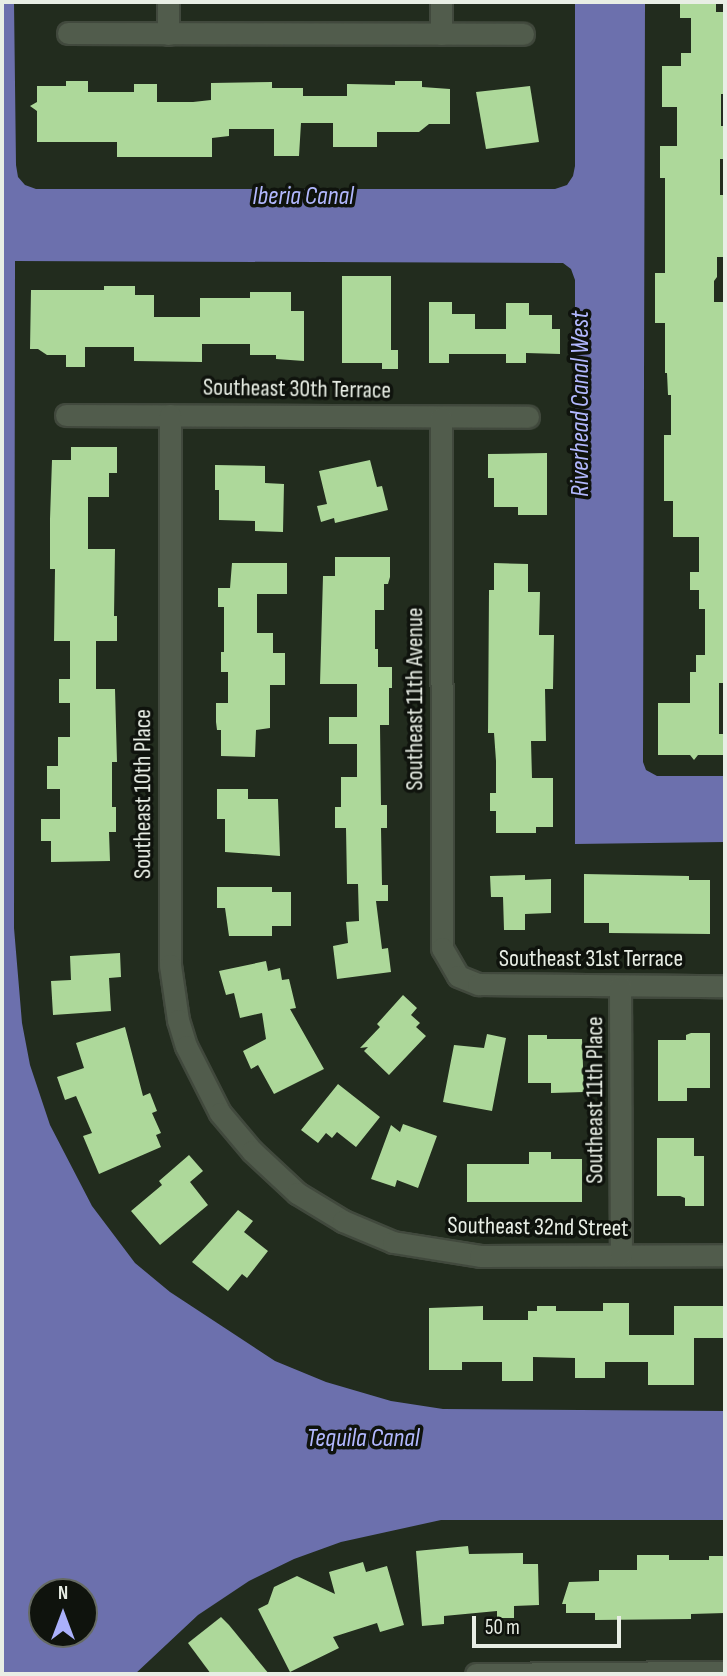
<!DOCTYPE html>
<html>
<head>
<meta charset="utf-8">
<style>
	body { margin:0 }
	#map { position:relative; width:727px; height:1676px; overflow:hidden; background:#222c1e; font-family:"Sofia Sans Condensed",sans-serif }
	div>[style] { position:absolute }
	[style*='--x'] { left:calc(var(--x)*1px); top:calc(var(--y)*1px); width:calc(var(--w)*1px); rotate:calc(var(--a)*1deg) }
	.water>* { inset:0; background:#6c70ad }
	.building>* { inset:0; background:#add89a }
	.roads { filter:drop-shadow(2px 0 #41493d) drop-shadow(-2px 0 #41493d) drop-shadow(0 2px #41493d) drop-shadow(0 -2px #41493d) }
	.minor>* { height:21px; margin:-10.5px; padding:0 10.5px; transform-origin:10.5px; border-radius:10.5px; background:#515c4c }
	span { translate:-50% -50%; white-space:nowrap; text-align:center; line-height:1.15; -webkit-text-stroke:7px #0f130d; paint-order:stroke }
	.street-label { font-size:24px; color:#e8eee5 }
	.water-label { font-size:26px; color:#b2b8fe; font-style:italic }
	.frame { position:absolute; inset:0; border:4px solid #e8eee5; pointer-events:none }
	.north { position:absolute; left:28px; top:1578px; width:70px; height:70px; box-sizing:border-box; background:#0f130d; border:2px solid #666b63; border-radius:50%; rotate:0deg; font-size:19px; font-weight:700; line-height:28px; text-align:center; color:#e8eee5 }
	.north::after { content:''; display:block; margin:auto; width:24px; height:32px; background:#aab0fb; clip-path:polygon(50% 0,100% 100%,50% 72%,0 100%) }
	.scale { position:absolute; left:472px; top:1616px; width:149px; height:32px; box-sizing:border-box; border:4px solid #e8eee5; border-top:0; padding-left:9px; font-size:21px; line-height:24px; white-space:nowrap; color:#e8eee5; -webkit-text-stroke:5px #0f130d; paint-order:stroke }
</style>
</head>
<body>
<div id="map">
	<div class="water">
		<i style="clip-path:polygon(evenodd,2px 2px,14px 2px,16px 165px,18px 177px,25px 185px,36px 189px,555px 189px,567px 185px,573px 176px,575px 166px,575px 2px,645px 2px,643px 762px,646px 770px,657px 776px,725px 776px,725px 842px,575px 844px,575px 280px,571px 269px,563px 263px,15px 261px,14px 928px,22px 1023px,30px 1065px,50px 1125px,92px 1206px,135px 1263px,170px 1292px,275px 1361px,326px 1382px,391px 1401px,443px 1409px,725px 1411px,725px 1520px,441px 1520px,341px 1542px,294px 1559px,249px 1581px,198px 1615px,135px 1674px,2px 1674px,2px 2px,42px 1592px,84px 1592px,84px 1634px,42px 1634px,42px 1592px)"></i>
	</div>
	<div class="building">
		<i style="clip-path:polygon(680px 2px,716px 2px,716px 12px,725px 12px,725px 72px,724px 94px,721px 94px,721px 126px,725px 126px,725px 159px,720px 159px,720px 195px,725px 195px,725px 257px,717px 257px,717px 277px,714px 281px,714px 302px,725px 302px,725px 683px,719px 683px,719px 734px,725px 734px,725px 755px,698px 755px,694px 760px,690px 755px,658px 755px,658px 703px,690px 703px,690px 672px,696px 672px,696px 655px,705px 655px,705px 609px,699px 609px,699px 590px,690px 590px,690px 572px,699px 572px,699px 537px,673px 537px,673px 501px,664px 501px,664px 435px,671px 435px,671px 395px,668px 395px,667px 373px,665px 373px,665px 323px,655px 323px,655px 273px,665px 273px,665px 178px,660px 178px,660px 146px,677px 146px,677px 107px,662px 107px,662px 66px,681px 66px,681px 53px,691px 53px,691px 18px,680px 18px)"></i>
		<i style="clip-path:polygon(66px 81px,88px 81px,88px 92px,134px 92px,134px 84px,157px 84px,157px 102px,193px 102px,211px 100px,211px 83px,272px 82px,272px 88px,303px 88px,303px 96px,347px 96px,347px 84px,395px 85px,395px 81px,422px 81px,422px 87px,450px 89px,450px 124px,429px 124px,419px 132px,377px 132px,377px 147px,333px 147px,333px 123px,301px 123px,299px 156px,274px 156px,274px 129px,229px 129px,229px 136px,212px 138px,212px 157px,117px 157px,117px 142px,37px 142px,37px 111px,30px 106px,37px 102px,37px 86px,66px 86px)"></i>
		<i style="clip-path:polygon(530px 86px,539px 142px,486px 149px,476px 92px)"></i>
		<i style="clip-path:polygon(342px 276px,391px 276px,391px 350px,398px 350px,398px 369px,382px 369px,382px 363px,342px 363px)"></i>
		<i style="clip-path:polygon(104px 286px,135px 286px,135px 295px,154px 295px,154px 317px,200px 317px,200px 298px,250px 298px,250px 292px,291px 292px,291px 311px,304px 311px,304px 361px,276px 359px,276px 355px,250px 355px,250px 344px,202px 344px,202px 362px,134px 361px,134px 347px,85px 347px,85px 367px,66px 367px,66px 355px,47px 355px,38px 349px,30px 349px,31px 290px,104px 290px)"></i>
		<i style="clip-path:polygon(429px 302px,452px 302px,452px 314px,475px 314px,475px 329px,506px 329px,506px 303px,529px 303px,529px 315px,552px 315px,552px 329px,560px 329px,560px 354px,526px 353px,526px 363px,506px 363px,506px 354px,449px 354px,449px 363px,429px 363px)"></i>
		<i style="clip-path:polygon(71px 447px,117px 447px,117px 473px,109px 473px,109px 497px,88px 497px,88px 549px,115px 549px,114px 616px,117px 616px,117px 641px,96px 641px,96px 689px,115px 689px,117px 762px,112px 762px,112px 807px,116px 807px,116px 832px,109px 832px,110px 861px,51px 862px,51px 841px,41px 841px,41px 819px,60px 819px,60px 789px,47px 789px,47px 766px,58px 766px,58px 737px,70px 737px,70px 703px,59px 703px,59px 679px,70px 679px,70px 641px,54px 641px,55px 569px,50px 569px,50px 519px,52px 460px,71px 460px)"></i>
		<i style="clip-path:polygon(547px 453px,547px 515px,518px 515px,518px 507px,494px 507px,494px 478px,488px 478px,488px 454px)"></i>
		<i style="clip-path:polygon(370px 460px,377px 487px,382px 486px,388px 510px,335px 523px,334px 518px,321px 522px,317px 506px,327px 504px,319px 471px)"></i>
		<i style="clip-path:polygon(215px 465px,265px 466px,265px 483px,284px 484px,283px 532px,255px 531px,255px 521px,219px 520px,219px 490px,215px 490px)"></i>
		<i style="clip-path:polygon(335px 557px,390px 557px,390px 577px,388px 584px,384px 584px,384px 610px,375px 610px,375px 649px,378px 649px,378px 667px,392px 667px,392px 688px,389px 688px,389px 725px,380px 725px,381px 805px,387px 805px,387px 828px,381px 828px,382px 885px,388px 885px,388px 901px,376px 901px,382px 949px,388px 948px,391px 972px,337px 979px,333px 946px,348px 943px,346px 922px,359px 921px,358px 884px,347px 884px,346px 828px,335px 828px,335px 807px,341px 807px,341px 777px,357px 777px,357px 744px,329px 744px,329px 717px,357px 717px,357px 684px,320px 684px,323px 576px,335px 576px)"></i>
		<i style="clip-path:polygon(232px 563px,287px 563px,287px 594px,257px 594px,257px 633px,273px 633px,273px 653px,285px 653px,285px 685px,270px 685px,270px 728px,256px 730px,255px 757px,221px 756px,221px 730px,217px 730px,216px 722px,216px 703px,228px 703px,228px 672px,221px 672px,221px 652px,224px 652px,224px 607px,218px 607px,218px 588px,230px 588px)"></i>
		<i style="clip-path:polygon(494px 563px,528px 564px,528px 592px,540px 592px,539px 635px,554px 635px,553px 689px,545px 689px,546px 741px,531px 741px,532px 778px,553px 778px,553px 827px,536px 827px,536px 833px,496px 833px,496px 811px,490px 811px,490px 793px,496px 793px,496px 761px,494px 733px,488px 733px,489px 590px,494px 590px)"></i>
		<i style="clip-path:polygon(217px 789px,248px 789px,248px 799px,278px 799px,280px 856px,225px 852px,225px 819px,217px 819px)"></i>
		<i style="clip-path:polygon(584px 874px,689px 876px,689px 880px,710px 880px,710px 934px,609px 933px,609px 923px,584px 923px)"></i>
		<i style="clip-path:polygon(525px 875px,525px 880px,551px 879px,551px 913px,525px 914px,525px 930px,504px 930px,503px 897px,491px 897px,490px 876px)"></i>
		<i style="clip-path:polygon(217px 887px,272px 887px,272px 892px,291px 892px,291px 926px,272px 926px,272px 936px,229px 936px,225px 908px,217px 908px)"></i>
		<i style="clip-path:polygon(120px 953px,121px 977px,109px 978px,111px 1011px,53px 1015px,51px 981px,71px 980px,70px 956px)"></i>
		<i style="clip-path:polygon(266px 961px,268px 971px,280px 968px,282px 980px,289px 979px,296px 1008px,290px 1009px,324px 1069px,274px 1094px,258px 1065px,251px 1069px,243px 1051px,266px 1039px,262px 1013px,240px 1018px,234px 993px,226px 995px,219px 971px)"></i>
		<i style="clip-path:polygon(403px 995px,417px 1008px,411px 1015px,420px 1023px,416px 1027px,426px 1036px,389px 1075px,364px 1051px,368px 1047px,360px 1048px,380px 1027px,377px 1024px)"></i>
		<i style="clip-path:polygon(125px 1027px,143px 1096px,150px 1093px,157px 1111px,152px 1113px,161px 1133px,156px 1135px,161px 1147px,99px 1174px,83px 1136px,92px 1133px,76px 1096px,65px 1100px,57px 1077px,84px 1068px,76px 1043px)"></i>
		<i style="clip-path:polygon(691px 1033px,710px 1033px,710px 1088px,687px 1088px,687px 1101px,658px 1101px,658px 1040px,686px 1040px,686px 1035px)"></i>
		<i style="clip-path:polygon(487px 1034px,506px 1038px,492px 1111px,443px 1102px,454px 1045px,484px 1048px)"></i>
		<i style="clip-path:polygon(528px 1035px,547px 1035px,547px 1039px,582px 1039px,584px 1092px,551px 1093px,551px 1083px,528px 1083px)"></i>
		<i style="clip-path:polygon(338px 1084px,380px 1117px,356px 1147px,337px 1132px,332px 1138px,326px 1133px,318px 1143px,301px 1130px)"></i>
		<i style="clip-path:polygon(403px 1124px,437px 1136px,418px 1188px,397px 1180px,395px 1187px,371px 1179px,391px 1125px,400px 1132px)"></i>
		<i style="clip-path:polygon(657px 1138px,694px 1138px,694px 1156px,704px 1156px,704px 1206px,685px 1206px,685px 1198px,680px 1196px,657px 1196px)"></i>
		<i style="clip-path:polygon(529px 1152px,551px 1152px,551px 1159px,582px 1159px,582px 1202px,467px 1202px,467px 1164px,529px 1164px)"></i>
		<i style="clip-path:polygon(189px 1155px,203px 1171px,190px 1182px,208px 1205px,160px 1245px,131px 1211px,162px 1185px,159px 1181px)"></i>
		<i style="clip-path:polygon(238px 1210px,253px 1221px,244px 1232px,268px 1251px,247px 1278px,242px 1274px,228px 1291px,192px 1262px)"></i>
		<i style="clip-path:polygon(603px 1303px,629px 1303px,629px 1335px,674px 1335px,674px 1306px,725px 1306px,725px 1338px,694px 1338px,694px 1385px,648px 1385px,648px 1362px,605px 1362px,605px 1378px,575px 1378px,575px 1358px,533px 1357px,533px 1381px,502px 1381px,502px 1362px,462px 1362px,462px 1370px,429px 1370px,429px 1308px,483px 1306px,483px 1320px,528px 1320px,528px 1311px,537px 1311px,537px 1306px,556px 1306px,556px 1311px,603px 1311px)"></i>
		<i style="clip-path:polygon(468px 1546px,469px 1554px,523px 1553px,523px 1564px,538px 1564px,539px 1605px,514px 1606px,514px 1618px,497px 1618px,497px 1611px,444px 1616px,444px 1624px,422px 1626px,416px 1551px)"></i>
		<i style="clip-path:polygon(637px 1555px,669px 1555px,669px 1560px,709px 1560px,709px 1556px,725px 1556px,725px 1613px,691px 1614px,691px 1619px,595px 1620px,595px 1613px,566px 1613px,566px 1604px,562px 1604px,569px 1582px,599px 1581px,599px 1570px,637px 1570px)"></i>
		<i style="clip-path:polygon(363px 1562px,366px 1572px,387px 1566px,404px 1625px,380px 1632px,377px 1623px,333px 1637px,339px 1648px,290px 1672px,258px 1609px,268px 1604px,274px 1587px,297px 1576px,335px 1594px,329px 1572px)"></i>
		<i style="clip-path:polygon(221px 1617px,229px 1625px,269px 1674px,211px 1674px,188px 1643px)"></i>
	</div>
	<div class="roads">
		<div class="minor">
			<i style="--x:68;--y:33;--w:455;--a:0.1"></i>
			<i style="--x:168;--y:34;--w:32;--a:-90"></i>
			<i style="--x:441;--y:34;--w:32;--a:-90"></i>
			<i style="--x:66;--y:415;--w:462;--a:0.2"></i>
			<i style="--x:170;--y:415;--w:550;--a:90"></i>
			<i style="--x:170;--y:965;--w:56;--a:81.7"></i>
			<i style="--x:178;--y:1020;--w:27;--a:73"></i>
			<i style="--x:186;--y:1046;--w:75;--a:63.1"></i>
			<i style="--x:220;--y:1113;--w:50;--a:49.9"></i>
			<i style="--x:252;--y:1151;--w:62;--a:43"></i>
			<i style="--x:297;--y:1193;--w:54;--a:31.3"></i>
			<i style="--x:343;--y:1221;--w:54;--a:22.8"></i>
			<i style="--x:393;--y:1242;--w:88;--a:9.1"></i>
			<i style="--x:480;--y:1256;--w:245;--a:-0.2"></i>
			<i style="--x:441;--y:418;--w:530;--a:89.89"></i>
			<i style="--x:442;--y:948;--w:32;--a:60"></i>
			<i style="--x:458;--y:976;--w:22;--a:22"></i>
			<i style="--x:478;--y:984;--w:247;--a:0.5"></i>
			<i style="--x:620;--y:986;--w:269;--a:89.8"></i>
			<i style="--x:476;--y:1674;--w:249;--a:-0.5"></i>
		</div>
	</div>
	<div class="street-label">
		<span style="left:297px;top:389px;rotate:1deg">Southeast 30th Terrace</span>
		<span style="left:415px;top:699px;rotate:-90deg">Southeast 11th Avenue</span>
		<span style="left:143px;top:794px;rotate:-90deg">Southeast 10th Place</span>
		<span style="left:591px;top:959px">Southeast 31st Terrace</span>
		<span style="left:595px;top:1100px;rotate:-90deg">Southeast 11th Place</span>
		<span style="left:538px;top:1227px;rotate:1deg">Southeast 32nd Street</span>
	</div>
	<div class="water-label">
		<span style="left:303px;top:197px">Iberia Canal</span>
		<span style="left:581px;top:404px;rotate:-90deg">Riverhead Canal West</span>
		<span style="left:363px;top:1439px">Tequila Canal</span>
	</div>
	<div class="frame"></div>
	<div class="north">N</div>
	<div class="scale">50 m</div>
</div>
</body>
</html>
